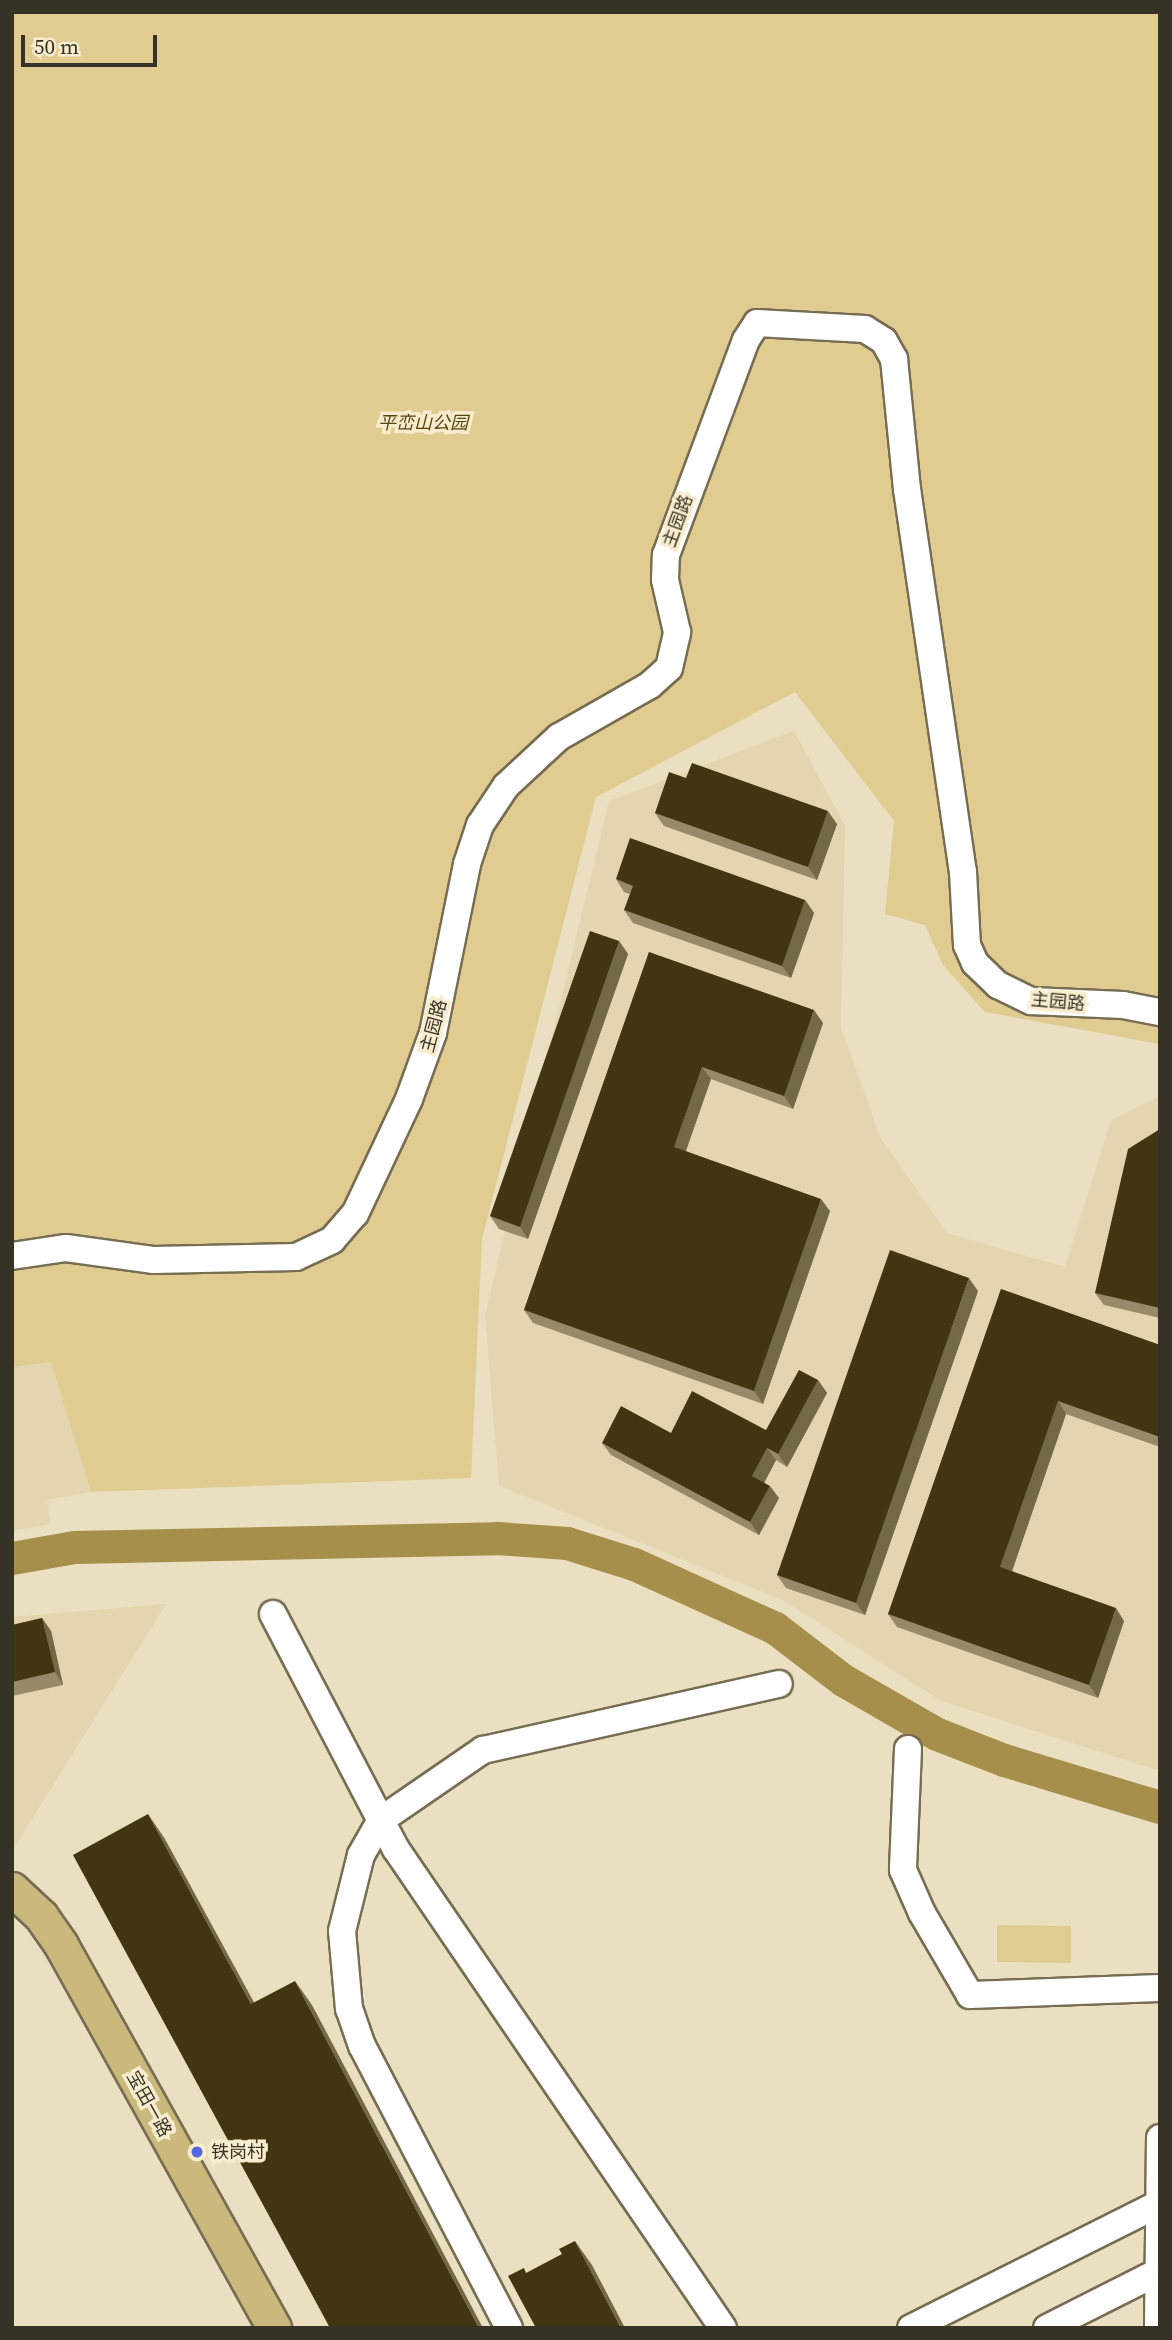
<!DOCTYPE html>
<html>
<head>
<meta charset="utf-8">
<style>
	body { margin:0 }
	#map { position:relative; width:1172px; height:2340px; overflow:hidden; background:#eadfc0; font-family:"Source Serif 4","Noto Sans SC",serif }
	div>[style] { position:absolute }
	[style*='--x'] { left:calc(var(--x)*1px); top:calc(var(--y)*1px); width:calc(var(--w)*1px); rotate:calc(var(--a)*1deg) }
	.built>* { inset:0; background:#e2d5af }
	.green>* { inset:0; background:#e0cb91 }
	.river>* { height:33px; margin:-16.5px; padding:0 16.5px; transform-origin:16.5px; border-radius:16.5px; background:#a68f4b }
	.roads { filter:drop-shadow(2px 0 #776d52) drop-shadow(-2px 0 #776d52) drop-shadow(0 2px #776d52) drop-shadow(0 -2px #776d52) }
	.minor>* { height:26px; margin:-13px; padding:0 13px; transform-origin:13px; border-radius:13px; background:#fff }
	.major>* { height:33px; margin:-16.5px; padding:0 16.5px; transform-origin:16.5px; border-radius:16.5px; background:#cab87c }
	.wall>* { inset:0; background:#968a69 }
	.shaded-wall>* { inset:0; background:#746946 }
	.building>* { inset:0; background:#423612 }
	.dots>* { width:19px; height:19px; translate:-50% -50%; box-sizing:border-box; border:4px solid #f7eccd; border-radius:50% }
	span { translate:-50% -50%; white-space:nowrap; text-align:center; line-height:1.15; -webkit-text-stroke:7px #f7eccd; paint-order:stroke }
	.park-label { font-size:18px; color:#574610; font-style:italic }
	.street-label { font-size:18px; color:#363226 }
	.poi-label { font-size:18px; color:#363226 }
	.left { translate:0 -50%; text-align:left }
	.frame { position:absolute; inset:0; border:14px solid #363226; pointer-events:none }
	.scale { position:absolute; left:21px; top:35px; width:136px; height:32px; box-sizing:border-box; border:4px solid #363226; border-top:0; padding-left:9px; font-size:21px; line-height:24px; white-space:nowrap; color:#363226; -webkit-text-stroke:5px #f7eccd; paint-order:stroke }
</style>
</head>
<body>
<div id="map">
	<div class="built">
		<i style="clip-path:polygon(794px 731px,845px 826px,841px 1027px,880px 1137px,947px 1233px,1065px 1267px,1111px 1120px,1160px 1096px,1160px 1771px,941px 1701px,783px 1600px,499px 1486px,485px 1315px,609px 801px)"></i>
		<i style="clip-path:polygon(51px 1362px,91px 1492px,47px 1500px,51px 1524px,12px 1531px,12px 1367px)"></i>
		<i style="clip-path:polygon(166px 1604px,12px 1851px,12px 1617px)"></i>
	</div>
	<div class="green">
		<i style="clip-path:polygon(12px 12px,1160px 12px,1160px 1044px,985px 1012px,943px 965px,925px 925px,885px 914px,894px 821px,795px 692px,596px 797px,482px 1239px,471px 1478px,91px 1492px,51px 1362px,12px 1367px)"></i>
		<i style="clip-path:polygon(997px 1925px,1071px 1926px,1071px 1963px,997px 1962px)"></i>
	</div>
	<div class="river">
		<i style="--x:12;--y:1558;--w:63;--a:-10.1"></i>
		<i style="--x:74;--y:1547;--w:423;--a:-1.2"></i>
		<i style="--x:497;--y:1538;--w:70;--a:4.1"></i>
		<i style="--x:567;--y:1543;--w:70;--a:17.4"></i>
		<i style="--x:634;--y:1564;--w:155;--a:24.4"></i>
		<i style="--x:775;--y:1628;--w:86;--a:37.4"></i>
		<i style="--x:843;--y:1680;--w:108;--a:29.9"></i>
		<i style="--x:937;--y:1734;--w:72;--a:21.2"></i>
		<i style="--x:1004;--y:1760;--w:163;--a:16.8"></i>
	</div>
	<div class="roads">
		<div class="minor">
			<i style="--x:12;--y:1256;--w:55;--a:-8.4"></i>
			<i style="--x:66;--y:1248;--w:89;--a:7.8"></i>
			<i style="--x:154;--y:1260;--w:142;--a:-1.2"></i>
			<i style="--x:296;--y:1257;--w:40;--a:-25"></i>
			<i style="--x:332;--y:1240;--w:35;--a:-49"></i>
			<i style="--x:355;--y:1214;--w:127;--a:-64.8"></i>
			<i style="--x:409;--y:1099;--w:70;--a:-70"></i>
			<i style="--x:433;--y:1033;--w:172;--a:-78.6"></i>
			<i style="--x:467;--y:864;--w:41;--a:-71.6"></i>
			<i style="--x:480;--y:825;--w:47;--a:-56.3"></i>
			<i style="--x:506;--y:786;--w:72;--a:-42.8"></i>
			<i style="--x:559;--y:737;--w:105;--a:-29.7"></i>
			<i style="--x:650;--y:685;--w:25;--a:-42"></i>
			<i style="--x:669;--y:668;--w:37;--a:-77"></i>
			<i style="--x:677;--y:632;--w:53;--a:-103"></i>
			<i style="--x:665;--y:580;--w:25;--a:-88"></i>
			<i style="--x:666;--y:555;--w:229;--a:-69.6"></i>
			<i style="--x:746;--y:340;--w:20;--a:-57"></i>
			<i style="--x:757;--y:323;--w:108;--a:3.2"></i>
			<i style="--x:865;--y:329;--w:22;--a:32"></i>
			<i style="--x:884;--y:341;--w:21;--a:61"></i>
			<i style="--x:894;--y:359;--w:131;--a:84.3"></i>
			<i style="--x:907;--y:489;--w:387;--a:81.7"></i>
			<i style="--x:963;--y:872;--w:73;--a:86.9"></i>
			<i style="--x:967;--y:945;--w:20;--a:66"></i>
			<i style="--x:975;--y:963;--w:32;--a:44"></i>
			<i style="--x:998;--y:985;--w:37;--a:26"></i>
			<i style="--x:1031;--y:1001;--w:92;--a:2.5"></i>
			<i style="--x:1123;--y:1005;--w:38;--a:11"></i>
			<i style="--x:273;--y:1614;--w:265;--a:62.4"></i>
			<i style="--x:396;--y:1849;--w:580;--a:55.68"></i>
			<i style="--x:908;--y:1749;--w:121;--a:92.4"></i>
			<i style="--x:903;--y:1870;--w:47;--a:66.2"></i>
			<i style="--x:922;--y:1913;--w:95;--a:59.7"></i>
			<i style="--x:970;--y:1995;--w:190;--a:-2.1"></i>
			<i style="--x:509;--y:2328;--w:318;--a:-117.5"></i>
			<i style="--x:362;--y:2046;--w:39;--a:-109"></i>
			<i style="--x:349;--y:2009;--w:78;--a:-95.1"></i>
			<i style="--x:342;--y:1931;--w:78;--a:-76"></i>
			<i style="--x:361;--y:1855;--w:40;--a:-60.3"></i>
			<i style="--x:381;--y:1820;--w:124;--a:-34.5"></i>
			<i style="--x:483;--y:1750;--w:303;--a:-12.6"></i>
			<i style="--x:911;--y:2328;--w:277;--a:-26.6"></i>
			<i style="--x:1047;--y:2328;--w:124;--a:-26.8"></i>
			<i style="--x:1158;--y:2328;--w:190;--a:-89.4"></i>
		</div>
		<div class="major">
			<i style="--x:12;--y:1889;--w:40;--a:43"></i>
			<i style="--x:41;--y:1916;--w:35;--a:55"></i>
			<i style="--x:61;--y:1945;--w:438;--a:60.9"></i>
		</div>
	</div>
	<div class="wall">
		<i style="clip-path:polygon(686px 778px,837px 824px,817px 880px,664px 826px,655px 813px)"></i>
		<i style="clip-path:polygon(616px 879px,805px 900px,814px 913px,791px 978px,633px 923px,624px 910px,630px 894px,624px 892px)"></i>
		<i style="clip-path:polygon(619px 941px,628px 954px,528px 1239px,499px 1229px,490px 1216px)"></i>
		<i style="clip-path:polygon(649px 952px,823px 1023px,793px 1109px,711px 1079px,686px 1151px,830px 1211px,763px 1404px,533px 1323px,524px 1310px)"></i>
		<i style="clip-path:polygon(1160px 1129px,1160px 1318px,1104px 1305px,1095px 1293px)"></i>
		<i style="clip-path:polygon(1001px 1289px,1160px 1345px,1160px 1447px,1066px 1414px,1012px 1571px,1124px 1621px,1098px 1698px,897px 1627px,888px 1614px)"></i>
		<i style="clip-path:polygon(978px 1291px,865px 1615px,786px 1588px,777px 1575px)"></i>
		<i style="clip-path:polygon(818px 1380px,827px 1393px,787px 1467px,776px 1460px,764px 1483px,779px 1498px,759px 1535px,611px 1455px,602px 1443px,766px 1430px)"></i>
		<i style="clip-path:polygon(42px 1618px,51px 1631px,63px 1685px,12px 1696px,12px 1625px)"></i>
	</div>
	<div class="shaded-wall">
		<i style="clip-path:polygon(828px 811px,837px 824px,817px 880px,808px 867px)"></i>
		<i style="clip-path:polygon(805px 900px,814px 913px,791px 978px,782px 966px)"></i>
		<i style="clip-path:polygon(619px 941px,628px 954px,528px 1239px,520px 1227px)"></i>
		<i style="clip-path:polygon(814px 1010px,823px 1023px,793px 1109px,784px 1096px)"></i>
		<i style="clip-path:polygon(702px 1067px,711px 1079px,683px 1159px,674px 1147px)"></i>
		<i style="clip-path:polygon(821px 1199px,830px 1211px,763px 1404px,754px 1391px)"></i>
		<i style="clip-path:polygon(969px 1278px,978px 1291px,865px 1615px,856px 1603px)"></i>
		<i style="clip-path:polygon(818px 1380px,827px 1393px,787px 1467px,778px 1454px)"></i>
		<i style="clip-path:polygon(1058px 1401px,1066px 1414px,1009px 1580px,1000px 1567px)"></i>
		<i style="clip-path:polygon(767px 1448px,776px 1460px,761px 1489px,752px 1476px)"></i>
		<i style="clip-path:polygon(770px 1486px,779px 1498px,759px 1535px,750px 1522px)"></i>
		<i style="clip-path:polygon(1116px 1608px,1124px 1621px,1098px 1698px,1089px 1685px)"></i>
		<i style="clip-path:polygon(42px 1618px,51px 1631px,63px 1685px,55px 1672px)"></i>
		<i style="clip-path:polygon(148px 1814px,165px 1839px,268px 2028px,251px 2004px)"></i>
		<i style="clip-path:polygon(295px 1981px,312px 2005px,483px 2328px,479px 2328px)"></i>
		<i style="clip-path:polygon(575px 2241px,592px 2265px,625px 2328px,621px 2328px)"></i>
	</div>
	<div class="building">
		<i style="clip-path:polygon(692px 763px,828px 811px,808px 867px,655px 813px,669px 772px,686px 778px)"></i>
		<i style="clip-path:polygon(630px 838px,805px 900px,782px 966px,624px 910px,633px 886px,616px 879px)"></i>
		<i style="clip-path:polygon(590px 931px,619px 941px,520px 1227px,490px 1216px)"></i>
		<i style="clip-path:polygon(649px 952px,814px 1010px,784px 1096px,702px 1067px,674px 1147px,821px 1199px,754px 1391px,524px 1310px)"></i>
		<i style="clip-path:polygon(1160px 1129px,1160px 1308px,1095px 1293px,1128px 1149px)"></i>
		<i style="clip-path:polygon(890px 1250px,969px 1278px,856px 1603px,777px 1575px)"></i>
		<i style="clip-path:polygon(1001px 1289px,1160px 1345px,1160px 1437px,1058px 1401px,1000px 1567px,1116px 1608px,1089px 1685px,888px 1614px)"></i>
		<i style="clip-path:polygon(799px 1370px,818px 1380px,778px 1454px,767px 1448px,752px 1476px,770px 1486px,750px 1522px,602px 1443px,621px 1406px,671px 1433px,692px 1391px,766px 1430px)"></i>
		<i style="clip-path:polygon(42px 1618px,55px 1672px,12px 1682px,12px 1625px)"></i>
		<i style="clip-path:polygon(148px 1814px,251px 2004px,295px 1981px,479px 2328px,330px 2328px,73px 1855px)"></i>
		<i style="clip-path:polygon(575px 2241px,621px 2328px,536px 2328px,508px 2276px,524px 2268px,526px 2273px,562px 2254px,559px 2249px)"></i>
	</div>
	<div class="dots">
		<i style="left:197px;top:2152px;background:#5069de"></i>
	</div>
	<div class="park-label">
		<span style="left:423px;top:423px">平峦山公园</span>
	</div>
	<div class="street-label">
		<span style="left:678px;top:521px;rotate:-70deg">主园路</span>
		<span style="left:1058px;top:1002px;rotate:5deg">主园路</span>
		<span style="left:434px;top:1026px;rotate:-75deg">主园路</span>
		<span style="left:149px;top:2104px;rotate:61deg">宝田一路</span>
	</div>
	<div class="poi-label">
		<span class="left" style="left:211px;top:2152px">铁岗村</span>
	</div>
	<div class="frame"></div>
	<div class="scale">50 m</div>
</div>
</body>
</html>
